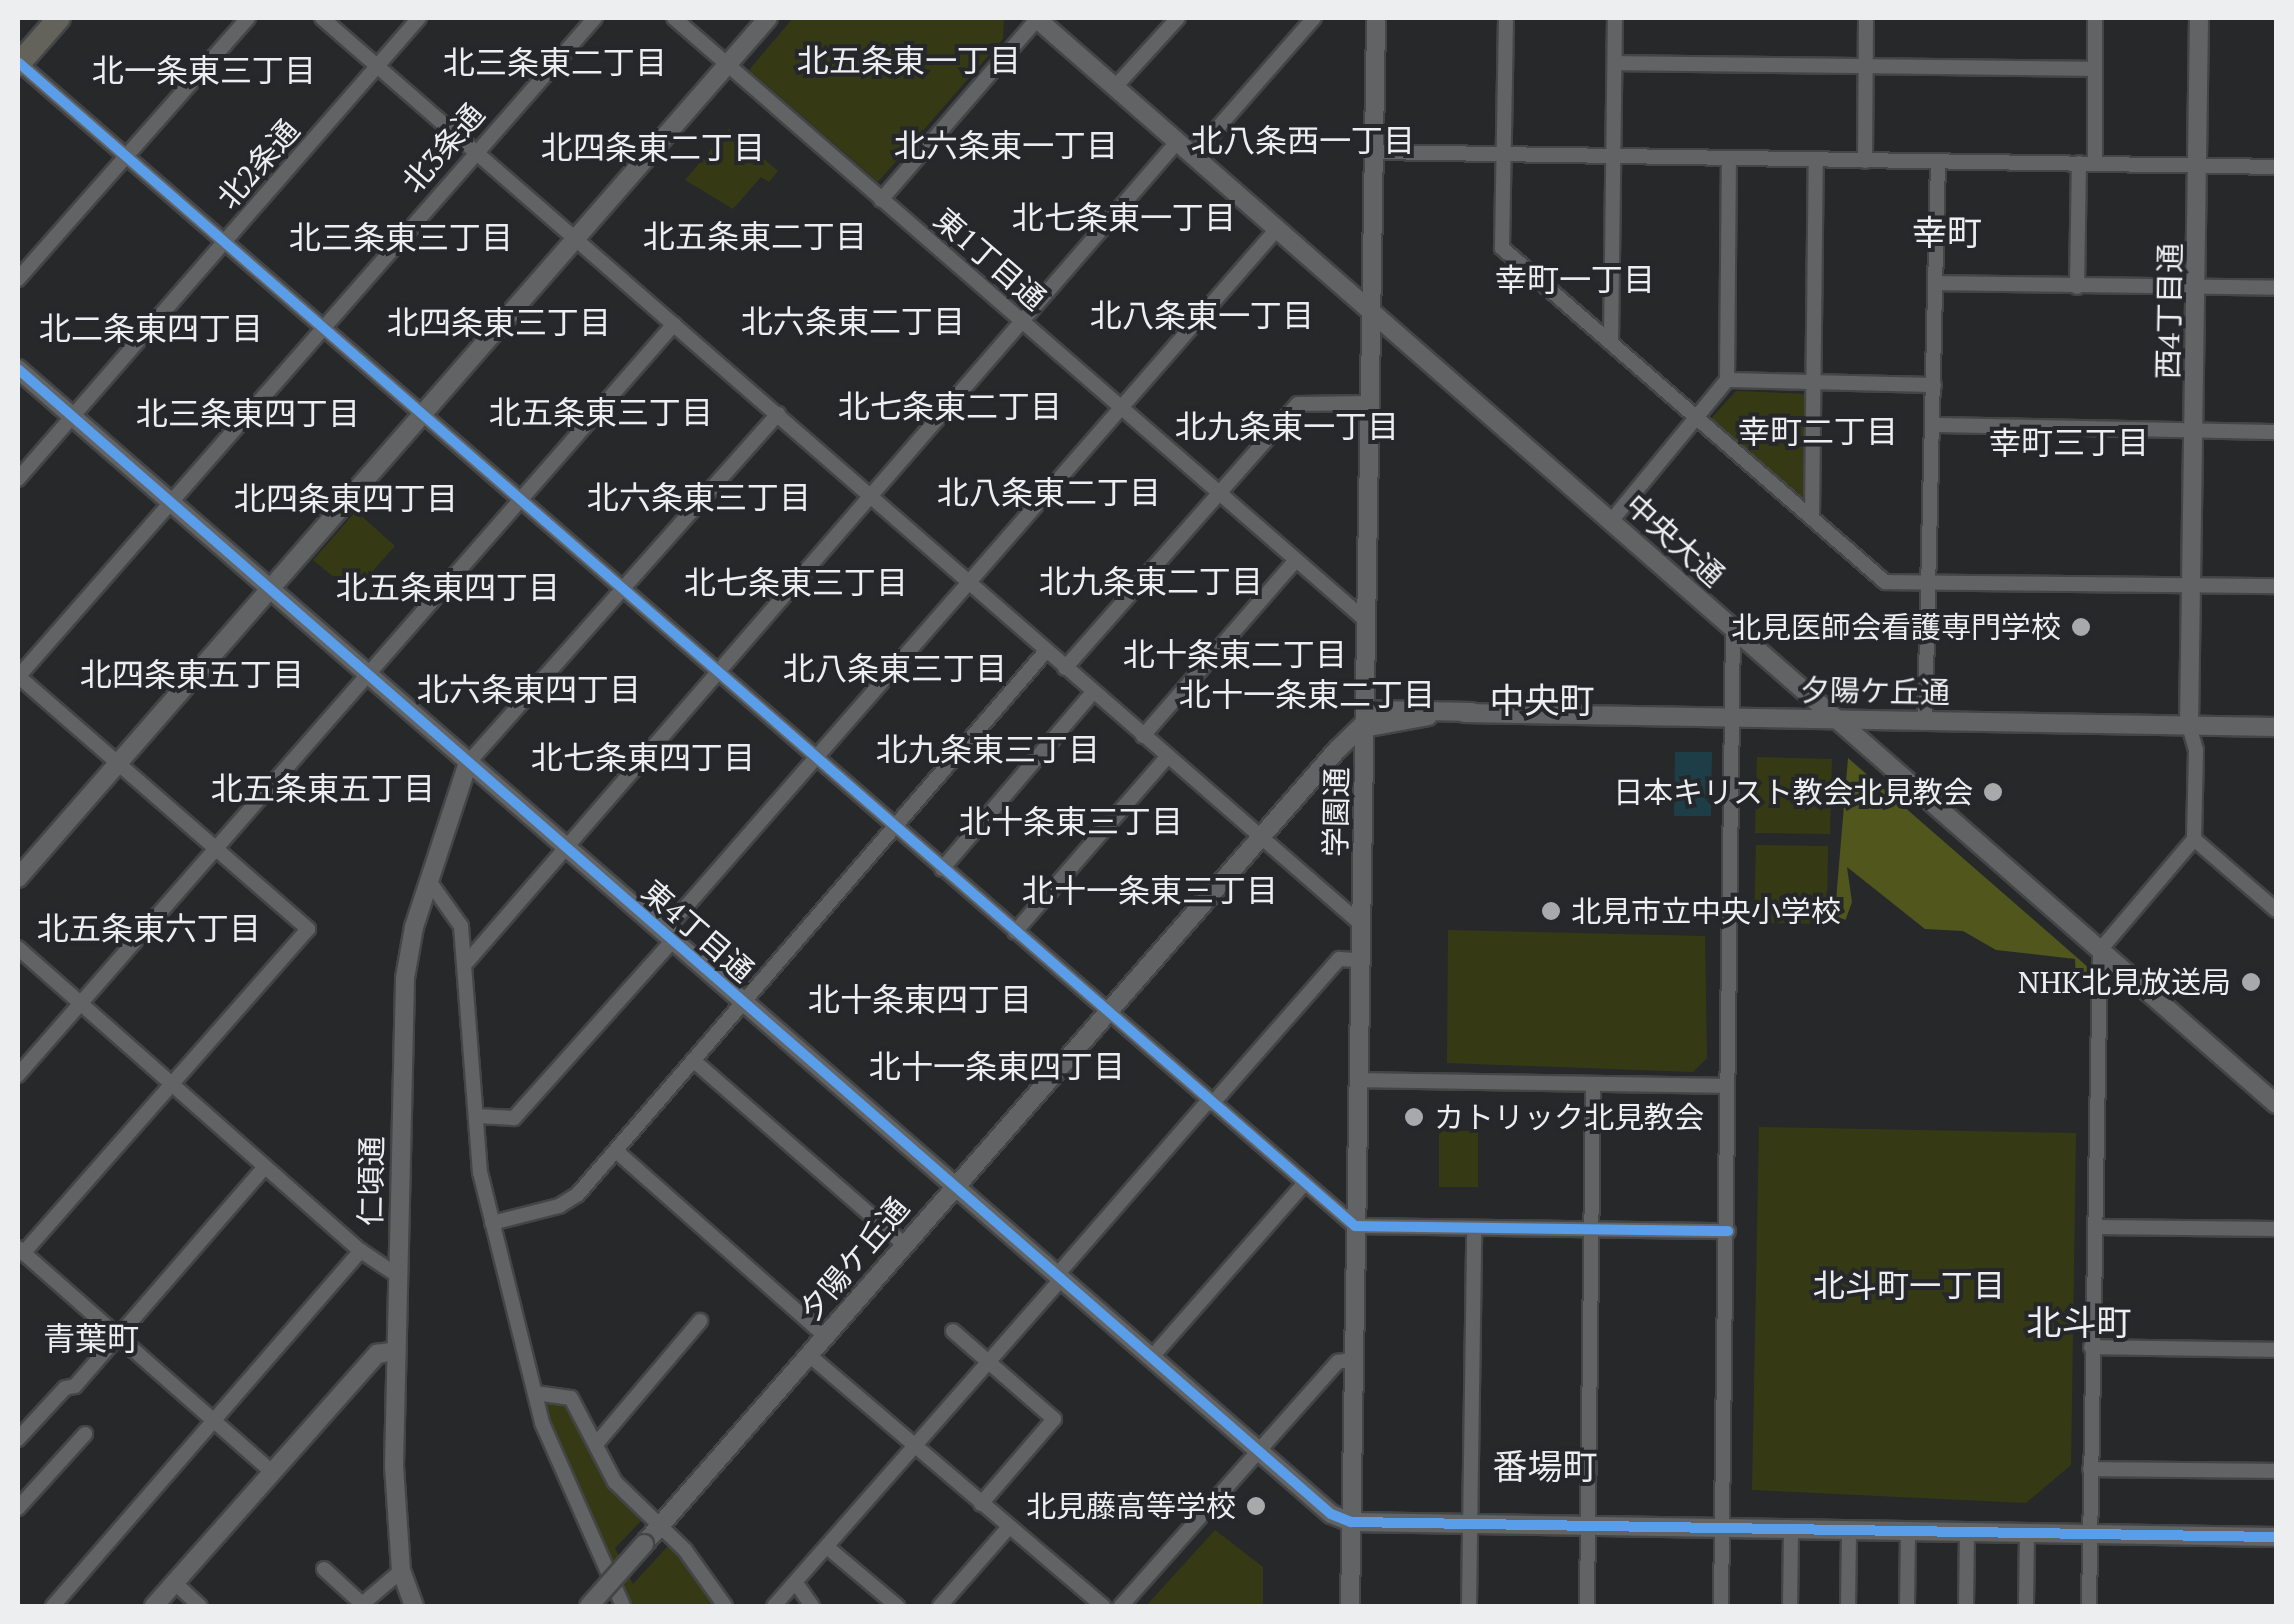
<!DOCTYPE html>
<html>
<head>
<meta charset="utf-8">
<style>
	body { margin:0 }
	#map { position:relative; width:2294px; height:1624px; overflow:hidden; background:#27282a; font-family:"PT Serif","Noto Sans JP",serif }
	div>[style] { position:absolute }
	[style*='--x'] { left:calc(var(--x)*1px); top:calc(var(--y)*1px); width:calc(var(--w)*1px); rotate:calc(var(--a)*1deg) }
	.green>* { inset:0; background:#353a15 }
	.forest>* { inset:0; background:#50561c }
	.water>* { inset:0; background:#1d3e47 }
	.roads { filter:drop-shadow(2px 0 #444547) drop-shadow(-2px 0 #444547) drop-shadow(0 2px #444547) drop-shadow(0 -2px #444547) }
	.minor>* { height:14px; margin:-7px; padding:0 7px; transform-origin:7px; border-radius:7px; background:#626364 }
	.tertiary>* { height:18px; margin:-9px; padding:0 9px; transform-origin:9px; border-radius:9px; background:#626364 }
	.trunk>* { height:22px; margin:-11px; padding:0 11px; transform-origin:11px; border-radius:11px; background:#63635c }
	.bridges { filter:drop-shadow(2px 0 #444547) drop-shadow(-2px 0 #444547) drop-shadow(0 2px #444547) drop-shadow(0 -2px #444547) }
	.tertiary-bridge>* { height:18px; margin:-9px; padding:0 9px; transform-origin:9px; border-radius:9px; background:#626364 }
	.cycleway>* { height:10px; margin:-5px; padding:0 5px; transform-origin:5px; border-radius:5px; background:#5a9eea }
	.dots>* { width:28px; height:28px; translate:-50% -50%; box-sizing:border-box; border:5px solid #26272b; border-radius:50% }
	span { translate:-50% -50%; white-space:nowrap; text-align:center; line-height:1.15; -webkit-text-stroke:8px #26272b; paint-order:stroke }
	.street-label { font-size:30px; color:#edeef0 }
	.poi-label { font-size:30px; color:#edeef0 }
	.right { translate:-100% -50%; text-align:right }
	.left { translate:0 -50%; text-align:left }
	.neighbourhood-label { font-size:32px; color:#edeef0 }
	.quarter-label { font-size:35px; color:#edeef0 }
	.frame { position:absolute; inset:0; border:20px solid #edeef0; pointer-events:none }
</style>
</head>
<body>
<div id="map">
	<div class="green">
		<i style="clip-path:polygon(793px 18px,1002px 18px,1004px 19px,1003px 39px,878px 182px,749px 70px)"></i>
		<i style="clip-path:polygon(729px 129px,778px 171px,769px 182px,761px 177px,733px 209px,685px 180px)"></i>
		<i style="clip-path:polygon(1736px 391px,1810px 394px,1807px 500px,1708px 422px)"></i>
		<i style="clip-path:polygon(356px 511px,395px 546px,353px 593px,313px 560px)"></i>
		<i style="clip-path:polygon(1757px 757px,1832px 759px,1830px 834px,1755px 833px)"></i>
		<i style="clip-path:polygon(1756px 845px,1828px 846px,1827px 924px,1754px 923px)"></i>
		<i style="clip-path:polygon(1448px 930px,1705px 936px,1707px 1058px,1693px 1072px,1447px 1063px)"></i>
		<i style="clip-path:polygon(1759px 1127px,2076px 1133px,2071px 1465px,2026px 1503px,1752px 1490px)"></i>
		<i style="clip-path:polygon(1439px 1131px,1478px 1131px,1478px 1187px,1439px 1187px)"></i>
		<i style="clip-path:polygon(549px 1398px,567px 1403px,609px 1485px,641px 1521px,615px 1548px,633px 1584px,669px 1545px,697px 1572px,717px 1606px,633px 1606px,544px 1410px)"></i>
		<i style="clip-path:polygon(1215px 1530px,1263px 1567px,1263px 1606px,1146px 1606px)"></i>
	</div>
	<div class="forest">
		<i style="clip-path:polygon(1848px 758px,2089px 968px,2089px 981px,2076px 979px,2075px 959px,1996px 950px,1963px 931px,1925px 929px,1847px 867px,1852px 902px,1844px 924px,1834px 924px)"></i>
	</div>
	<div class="water">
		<i style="clip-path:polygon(1675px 752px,1712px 752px,1711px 816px,1674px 816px)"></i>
	</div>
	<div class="roads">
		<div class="minor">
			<i style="--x:322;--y:18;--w:1380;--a:41.09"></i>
			<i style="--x:674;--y:18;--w:914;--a:41.05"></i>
			<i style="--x:1506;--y:18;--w:230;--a:91"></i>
			<i style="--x:1502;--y:248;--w:508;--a:41.09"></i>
			<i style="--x:1885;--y:582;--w:391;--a:0.6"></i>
			<i style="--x:19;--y:63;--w:1771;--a:41.04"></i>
			<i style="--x:1355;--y:1226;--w:373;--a:0.8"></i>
			<i style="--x:1615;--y:63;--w:480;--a:0.7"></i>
			<i style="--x:1115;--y:87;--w:93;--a:-47.6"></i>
			<i style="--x:1375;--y:152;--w:901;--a:0.95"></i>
			<i style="--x:1193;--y:156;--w:184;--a:-48.8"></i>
			<i style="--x:1865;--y:161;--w:143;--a:-89.6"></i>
			<i style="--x:2095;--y:164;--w:146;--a:-90"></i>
			<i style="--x:881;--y:200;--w:240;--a:-49.2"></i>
			<i style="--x:18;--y:279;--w:348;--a:-48.6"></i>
			<i style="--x:1936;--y:283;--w:340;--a:0.8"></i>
			<i style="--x:2077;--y:287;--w:124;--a:-89.1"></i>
			<i style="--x:1611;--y:343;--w:325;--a:-89.3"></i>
			<i style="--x:1727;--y:380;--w:207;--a:1.4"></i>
			<i style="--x:1934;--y:425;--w:342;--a:1.2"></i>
			<i style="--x:18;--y:479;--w:611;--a:-48.98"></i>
			<i style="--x:1812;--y:518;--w:358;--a:-89.4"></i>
			<i style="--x:1612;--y:520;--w:181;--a:-50.6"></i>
			<i style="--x:1727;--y:380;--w:222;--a:-89.5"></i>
			<i style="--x:1065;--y:668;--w:352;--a:-48.6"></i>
			<i style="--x:1298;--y:404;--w:73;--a:-0.8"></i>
			<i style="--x:18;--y:676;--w:385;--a:41.1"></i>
			<i style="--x:308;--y:929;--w:432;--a:131.3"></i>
			<i style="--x:18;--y:677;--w:876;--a:-48.8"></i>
			<i style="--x:1925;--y:720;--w:559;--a:-88.67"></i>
			<i style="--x:1143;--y:736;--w:233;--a:-49"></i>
			<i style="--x:468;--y:763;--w:467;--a:-48.4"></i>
			<i style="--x:2194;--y:839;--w:108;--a:40.9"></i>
			<i style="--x:942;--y:869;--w:233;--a:-49.5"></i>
			<i style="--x:429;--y:881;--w:55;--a:54.6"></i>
			<i style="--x:461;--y:926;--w:247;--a:85.6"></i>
			<i style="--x:480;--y:1172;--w:259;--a:76.1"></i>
			<i style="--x:542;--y:1423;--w:200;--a:66.1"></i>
			<i style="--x:1015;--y:932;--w:232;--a:-49"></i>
			<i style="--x:663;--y:933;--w:934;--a:-48.91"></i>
			<i style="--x:18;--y:948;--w:458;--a:41.5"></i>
			<i style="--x:361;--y:1251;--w:43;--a:33.7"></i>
			<i style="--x:467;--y:962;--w:1085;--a:-49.11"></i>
			<i style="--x:693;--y:1060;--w:279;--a:41.1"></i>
			<i style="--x:18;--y:1075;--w:997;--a:-48.86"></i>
			<i style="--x:1359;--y:1080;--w:368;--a:0.9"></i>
			<i style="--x:1212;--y:1104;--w:193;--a:-48.8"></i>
			<i style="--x:1339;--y:959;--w:22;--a:3"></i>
			<i style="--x:477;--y:1116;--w:37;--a:3"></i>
			<i style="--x:514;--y:1118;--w:237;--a:-48.2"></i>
			<i style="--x:616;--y:1151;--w:279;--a:41.5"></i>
			<i style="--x:492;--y:1223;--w:69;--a:-14.2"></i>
			<i style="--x:559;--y:1206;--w:22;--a:-32"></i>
			<i style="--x:578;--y:1194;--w:717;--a:-49.24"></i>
			<i style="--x:2095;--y:1227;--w:181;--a:0.6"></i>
			<i style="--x:18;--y:1248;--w:339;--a:41.4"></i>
			<i style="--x:1057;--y:1275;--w:230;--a:-49"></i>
			<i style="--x:953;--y:1331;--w:134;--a:41.1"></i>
			<i style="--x:1054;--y:1419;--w:112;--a:130.7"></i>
			<i style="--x:2091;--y:1347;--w:185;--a:0.9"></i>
			<i style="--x:809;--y:1355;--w:387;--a:40.5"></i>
			<i style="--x:1151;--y:1358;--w:233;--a:-48.7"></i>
			<i style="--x:535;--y:1393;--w:36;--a:8"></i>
			<i style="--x:571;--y:1398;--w:95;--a:62.4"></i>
			<i style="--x:615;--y:1482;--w:98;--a:44.2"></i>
			<i style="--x:685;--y:1550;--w:69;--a:54.5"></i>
			<i style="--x:18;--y:1439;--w:69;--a:-47.3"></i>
			<i style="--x:65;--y:1388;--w:10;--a:-11"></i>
			<i style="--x:75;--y:1386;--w:290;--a:-49.1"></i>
			<i style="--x:597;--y:1443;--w:160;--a:-49.8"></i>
			<i style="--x:2090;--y:1469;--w:186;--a:0.6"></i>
			<i style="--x:18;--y:1508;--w:100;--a:-47.8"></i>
			<i style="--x:827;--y:1547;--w:92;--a:40.1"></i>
			<i style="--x:324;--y:1569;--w:52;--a:42.6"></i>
			<i style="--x:175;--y:1583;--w:34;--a:43"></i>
			<i style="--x:796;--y:1583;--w:28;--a:55"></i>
			<i style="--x:53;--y:1606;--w:470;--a:-49.1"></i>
			<i style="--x:360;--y:1606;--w:54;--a:-40.5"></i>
			<i style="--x:774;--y:1606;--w:435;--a:-48.7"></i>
			<i style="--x:940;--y:1606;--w:105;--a:-48.9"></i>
			<i style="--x:1121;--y:1606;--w:327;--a:-48.4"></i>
			<i style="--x:1338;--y:1362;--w:15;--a:-11"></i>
			<i style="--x:1469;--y:1606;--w:378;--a:-89.2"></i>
			<i style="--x:1587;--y:1606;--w:521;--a:-89.34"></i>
			<i style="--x:1721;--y:1606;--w:976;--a:-89.3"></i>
			<i style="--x:1790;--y:1606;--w:76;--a:-89.2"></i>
			<i style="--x:1848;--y:1606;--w:75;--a:-89.2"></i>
			<i style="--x:1907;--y:1606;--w:74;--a:-89.2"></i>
			<i style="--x:1966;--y:1606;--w:72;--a:-89.2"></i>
			<i style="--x:2026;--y:1606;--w:72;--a:-89.2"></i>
			<i style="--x:2089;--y:1606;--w:656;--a:-89.04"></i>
			<i style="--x:2100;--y:950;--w:145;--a:-49.7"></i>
			<i style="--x:2194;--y:839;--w:89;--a:-88.7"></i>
			<i style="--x:2196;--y:750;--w:26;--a:-106"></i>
		</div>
		<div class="tertiary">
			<i style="--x:1036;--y:18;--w:1648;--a:41.21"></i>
			<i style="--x:18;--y:369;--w:1742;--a:41.09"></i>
			<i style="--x:1331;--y:1514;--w:22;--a:22"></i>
			<i style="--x:1351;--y:1522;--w:925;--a:0.93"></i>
			<i style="--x:1464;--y:713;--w:812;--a:0.99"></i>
			<i style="--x:2189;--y:725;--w:707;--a:-89.19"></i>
			<i style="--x:1364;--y:728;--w:65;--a:-10.6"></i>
			<i style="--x:18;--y:878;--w:1141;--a:-48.91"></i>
			<i style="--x:644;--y:1544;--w:1054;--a:-48.89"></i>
			<i style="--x:1337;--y:750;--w:57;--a:-44.3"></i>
			<i style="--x:1378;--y:710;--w:94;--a:1.2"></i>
			<i style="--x:154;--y:1606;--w:337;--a:-48.5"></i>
			<i style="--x:377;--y:1354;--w:20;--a:-9"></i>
			<i style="--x:414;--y:1606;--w:37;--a:-110"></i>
			<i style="--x:401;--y:1571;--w:105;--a:-93.8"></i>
			<i style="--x:394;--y:1466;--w:488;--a:-88.7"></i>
			<i style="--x:405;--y:978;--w:52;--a:-80"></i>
			<i style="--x:414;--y:927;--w:173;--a:-71.8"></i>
			<i style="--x:1350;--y:1606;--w:1588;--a:-89.06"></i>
		</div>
		<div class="trunk">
			<i style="--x:18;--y:65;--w:62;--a:-48.9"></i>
		</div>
	</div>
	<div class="bridges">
		<div class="tertiary-bridge">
			<i style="--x:589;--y:1606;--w:83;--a:-48.4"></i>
		</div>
	</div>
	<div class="cycleway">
		<i style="--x:19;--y:63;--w:1771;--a:41.04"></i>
		<i style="--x:1355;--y:1226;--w:373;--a:0.8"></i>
		<i style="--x:18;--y:369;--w:1742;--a:41.09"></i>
		<i style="--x:1331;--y:1514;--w:22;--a:22"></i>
		<i style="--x:1351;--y:1522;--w:925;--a:0.93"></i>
	</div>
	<div class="dots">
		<i style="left:2081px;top:627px;background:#a8a9ab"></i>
		<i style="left:1993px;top:792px;background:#a8a9ab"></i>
		<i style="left:1551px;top:911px;background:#a8a9ab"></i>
		<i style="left:2251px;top:982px;background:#a8a9ab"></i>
		<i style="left:1414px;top:1117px;background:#a8a9ab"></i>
		<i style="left:1256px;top:1506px;background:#a8a9ab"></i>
	</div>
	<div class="street-label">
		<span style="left:443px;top:148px;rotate:-49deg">北3条通</span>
		<span style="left:258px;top:164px;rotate:-49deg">北2条通</span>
		<span style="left:990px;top:259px;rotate:41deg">東1丁目通</span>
		<span style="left:2169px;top:311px;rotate:-89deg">西4丁目通</span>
		<span style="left:1675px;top:540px;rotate:42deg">中央大通</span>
		<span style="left:1875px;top:691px;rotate:1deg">夕陽ケ丘通</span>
		<span style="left:1336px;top:812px;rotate:-89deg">学園通</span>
		<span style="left:698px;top:931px;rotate:41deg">東4丁目通</span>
		<span style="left:371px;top:1181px;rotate:-89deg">仁頃通</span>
		<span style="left:854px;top:1259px;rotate:-50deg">夕陽ケ丘通</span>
	</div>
	<div class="poi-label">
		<span class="right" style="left:2061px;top:627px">北見医師会看護専門学校</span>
		<span class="right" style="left:1973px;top:792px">日本キリスト教会北見教会</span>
		<span class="left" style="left:1571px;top:911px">北見市立中央小学校</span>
		<span class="right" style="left:2231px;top:982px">NHK北見放送局</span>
		<span class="left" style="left:1434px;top:1117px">カトリック北見教会</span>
		<span class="right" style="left:1236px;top:1506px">北見藤高等学校</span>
	</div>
	<div class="neighbourhood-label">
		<span style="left:909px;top:60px">北五条東一丁目</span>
		<span style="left:555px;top:62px">北三条東二丁目</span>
		<span style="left:204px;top:70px">北一条東三丁目</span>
		<span style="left:1303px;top:140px">北八条西一丁目</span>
		<span style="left:1006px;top:145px">北六条東一丁目</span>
		<span style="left:653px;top:147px">北四条東二丁目</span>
		<span style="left:1124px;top:217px">北七条東一丁目</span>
		<span style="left:755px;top:236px">北五条東二丁目</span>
		<span style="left:401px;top:237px">北三条東三丁目</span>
		<span style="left:1575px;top:279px">幸町一丁目</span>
		<span style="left:1202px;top:315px">北八条東一丁目</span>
		<span style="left:853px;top:321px">北六条東二丁目</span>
		<span style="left:499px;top:322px">北四条東三丁目</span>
		<span style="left:151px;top:328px">北二条東四丁目</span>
		<span style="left:950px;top:406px">北七条東二丁目</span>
		<span style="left:601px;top:412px">北五条東三丁目</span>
		<span style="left:248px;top:413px">北三条東四丁目</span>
		<span style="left:1287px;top:426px">北九条東一丁目</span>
		<span style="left:1818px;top:431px">幸町二丁目</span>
		<span style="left:2069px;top:442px">幸町三丁目</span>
		<span style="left:1049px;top:492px">北八条東二丁目</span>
		<span style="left:699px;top:497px">北六条東三丁目</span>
		<span style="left:346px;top:498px">北四条東四丁目</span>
		<span style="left:1151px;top:581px">北九条東二丁目</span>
		<span style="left:796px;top:582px">北七条東三丁目</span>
		<span style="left:448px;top:587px">北五条東四丁目</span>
		<span style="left:1235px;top:654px">北十条東二丁目</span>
		<span style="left:895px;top:668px">北八条東三丁目</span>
		<span style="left:192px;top:674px">北四条東五丁目</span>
		<span style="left:529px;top:689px">北六条東四丁目</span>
		<span style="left:1307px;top:694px">北十一条東二丁目</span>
		<span style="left:988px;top:749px">北九条東三丁目</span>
		<span style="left:643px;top:757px">北七条東四丁目</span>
		<span style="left:323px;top:788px">北五条東五丁目</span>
		<span style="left:1071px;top:821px">北十条東三丁目</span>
		<span style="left:1150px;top:890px">北十一条東三丁目</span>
		<span style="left:149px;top:928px">北五条東六丁目</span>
		<span style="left:920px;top:999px">北十条東四丁目</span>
		<span style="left:997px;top:1066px">北十一条東四丁目</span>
		<span style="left:1909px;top:1285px">北斗町一丁目</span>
		<span style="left:91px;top:1338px">青葉町</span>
	</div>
	<div class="quarter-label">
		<span style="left:1947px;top:232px">幸町</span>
		<span style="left:1542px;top:700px">中央町</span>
		<span style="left:2079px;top:1322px">北斗町</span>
		<span style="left:1545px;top:1466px">番場町</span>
	</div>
	<div class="frame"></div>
</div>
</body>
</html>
